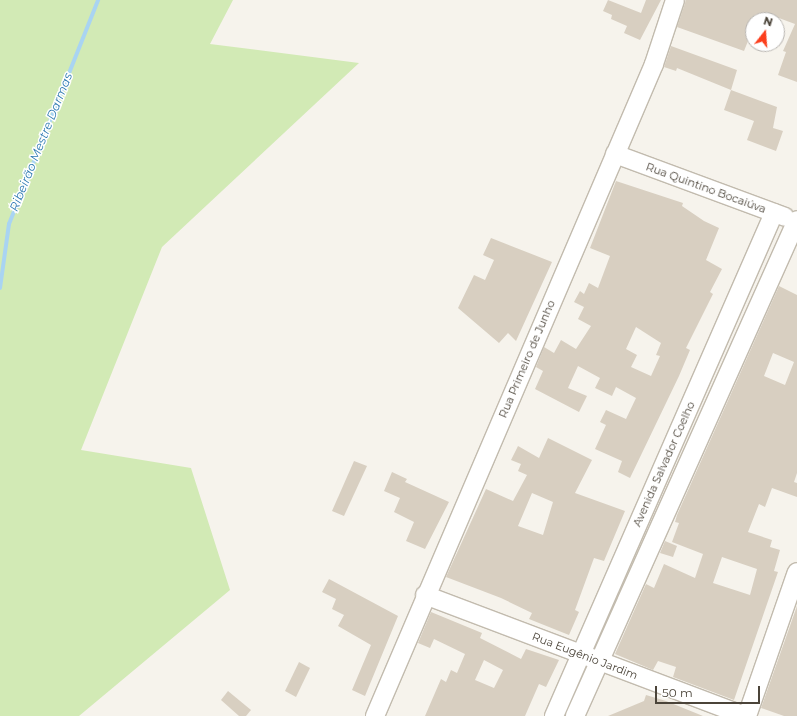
<!DOCTYPE html>
<html>
<head>
<meta charset="utf-8">
<style>
	body { margin:0 }
	#map { position:relative; width:797px; height:716px; overflow:hidden; background:#f6f3ec; font-family:Montserrat,sans-serif }
	div>[style] { position:absolute }
	[style*='--x'] { left:calc(var(--x)*1px); top:calc(var(--y)*1px); width:calc(var(--w)*1px); rotate:calc(var(--a)*1deg) }
	.green>* { inset:0; background:#d2eab5 }
	.stream>* { height:4px; margin:-2px; padding:0 2px; transform-origin:2px; border-radius:2px; background:#a9d4f2 }
	.building>* { inset:0; background:#d8cfc1 }
	.roads { filter:drop-shadow(1px 0 #c2bbae) drop-shadow(-1px 0 #c2bbae) drop-shadow(0 1px #c2bbae) drop-shadow(0 -1px #c2bbae) }
	.minor>* { height:18px; margin:-9px; padding:0 9px; transform-origin:9px; border-radius:9px; background:#fff }
	span { translate:-50% -50%; white-space:nowrap; text-align:center; line-height:1.15; -webkit-text-stroke:3px #fff; paint-order:stroke }
	.street-label { font-size:11px; color:#4b4439 }
	.water-label { font-size:12px; color:#2e7ab2; font-style:italic }
	.north { position:absolute; left:745px; top:12px; width:40px; height:40px; box-sizing:border-box; background:#fff; border:1px solid #b7b4b0; border-radius:50%; rotate:17deg; font-size:11px; font-weight:700; line-height:16px; text-align:center; color:#4b4439 }
	.north::after { content:''; display:block; margin:auto; width:14px; height:18px; background:#fc3f1d; clip-path:polygon(50% 0,100% 100%,50% 72%,0 100%) }
	.scale { position:absolute; left:655px; top:686px; width:105px; height:18px; box-sizing:border-box; border:2px solid #4b4439; border-top:0; padding-left:5px; font-size:12px; line-height:14px; white-space:nowrap; color:#4b4439; -webkit-text-stroke:3px #fff; paint-order:stroke }
</style>
</head>
<body>
<div id="map">
	<div class="green">
		<i style="clip-path:polygon(0 0,233px 0,210px 44px,359px 63px,162px 247px,81px 450px,191px 468px,230px 590px,79px 716px,0 716px)"></i>
	</div>
	<div class="stream">
		<i style="--x:0;--y:288;--w:65;--a:-82"></i>
		<i style="--x:9;--y:224;--w:241;--a:-68.3"></i>
	</div>
	<div class="building">
		<i style="clip-path:polygon(608px 0,641px 13px,646px 0,661px 0,640px 40px,624px 33px,627px 26px,611px 19px,612px 15px,603px 11px)"></i>
		<i style="clip-path:polygon(686px 0,797px 0,797px 82px,778px 75px,786px 52px,783px 51px,795px 24px,768px 14px,766px 20px,753px 20px,753px 43px,748px 41px,744px 51px,677px 27px)"></i>
		<i style="clip-path:polygon(671px 46px,737px 70px,731px 90px,677px 68px,676px 71px,664px 67px)"></i>
		<i style="clip-path:polygon(731px 90px,777px 107px,773px 128px,783px 131px,776px 151px,747px 140px,754px 121px,724px 110px)"></i>
		<i style="clip-path:polygon(evenodd,616px 181px,683px 203px,682px 206px,704px 221px,719px 228px,706px 260px,722px 269px,710px 292px,713px 294px,686px 348px,690px 350px,679px 376px,630px 478px,618px 472px,622px 461px,595px 449px,606px 425px,600px 422px,606px 410px,626px 419px,636px 398px,616px 387px,612px 396px,595px 388px,600px 378px,578px 366px,568px 388px,587px 396px,579px 412px,535px 389px,543px 371px,536px 367px,544px 347px,554px 353px,561px 340px,576px 349px,591px 326px,578px 319px,584px 307px,574px 302px,580px 291px,584px 294px,589px 283px,598px 288px,610px 256px,590px 248px,616px 181px,636px 327px,661px 343px,656px 355px,660px 356px,651px 376px,631px 367px,637px 355px,626px 349px,636px 327px)"></i>
		<i style="clip-path:polygon(491px 238px,552px 262px,516px 341px,508px 333px,499px 343px,458px 308px,474px 275px,485px 280px,494px 260px,483px 255px)"></i>
		<i style="clip-path:polygon(evenodd,779px 286px,797px 295px,797px 473px,794px 482px,797px 483px,797px 497px,772px 488px,765px 507px,759px 504px,748px 532px,772px 540px,770px 547px,780px 550px,774px 571px,778px 572px,734px 700px,673px 677px,676px 667px,658px 661px,653px 670px,615px 654px,646px 584px,654px 588px,664px 564px,695px 578px,703px 554px,672px 542px,679px 523px,675px 522px,677px 515px,779px 286px,773px 353px,794px 362px,785px 385px,764px 376px,773px 353px,779px 286px,722px 557px,757px 569px,750px 595px,713px 583px,722px 557px)"></i>
		<i style="clip-path:polygon(evenodd,548px 438px,592px 460px,575px 493px,625px 511px,604px 561px,594px 558px,575px 610px,579px 612px,569px 635px,529px 619px,532px 613px,501px 598px,446px 577px,486px 489px,513px 501px,527px 475px,518px 471px,521px 464px,511px 460px,518px 446px,539px 458px,548px 438px,532px 493px,553px 502px,543px 535px,518px 526px,532px 493px)"></i>
		<i style="clip-path:polygon(354px 461px,367px 466px,344px 516px,332px 511px)"></i>
		<i style="clip-path:polygon(392px 472px,407px 479px,405px 482px,449px 502px,425px 549px,406px 541px,414px 522px,394px 512px,400px 498px,384px 491px)"></i>
		<i style="clip-path:polygon(665px 541px,677px 546px,673px 557px,660px 553px)"></i>
		<i style="clip-path:polygon(329px 579px,398px 616px,365px 696px,352px 690px,371px 645px,338px 626px,344px 615px,332px 609px,336px 599px,322px 592px)"></i>
		<i style="clip-path:polygon(797px 606px,797px 716px,784px 716px,761px 708px)"></i>
		<i style="clip-path:polygon(evenodd,431px 612px,482px 633px,480px 638px,521px 659px,526px 649px,559px 660px,546px 687px,539px 684px,525px 716px,425px 716px,441px 679px,446px 682px,451px 670px,457px 673px,465px 654px,434px 639px,430px 648px,418px 643px,431px 612px,484px 660px,503px 670px,494px 688px,475px 680px,484px 660px)"></i>
		<i style="clip-path:polygon(299px 662px,310px 668px,296px 697px,285px 691px)"></i>
		<i style="clip-path:polygon(228px 691px,251px 710px,246px 716px,239px 716px,221px 700px)"></i>
		<i style="clip-path:polygon(646px 695px,666px 701px,703px 716px,608px 716px,644px 701px)"></i>
	</div>
	<div class="roads">
		<div class="minor">
			<i style="--x:615;--y:154;--w:181;--a:20.3"></i>
			<i style="--x:425;--y:595;--w:342;--a:20.7"></i>
			<i style="--x:375;--y:716;--w:709;--a:-66.83"></i>
			<i style="--x:654;--y:64;--w:67;--a:-71.8"></i>
			<i style="--x:554;--y:716;--w:549;--a:-66.38"></i>
			<i style="--x:575;--y:716;--w:543;--a:-65.89"></i>
			<i style="--x:747;--y:716;--w:152;--a:-70.9"></i>
		</div>
	</div>
	<div class="street-label">
		<span style="left:706px;top:188px;rotate:20deg">Rua Quintino Bocaiúva</span>
		<span style="left:527px;top:359px;rotate:-67deg">Rua Primeiro de Junho</span>
		<span style="left:664px;top:464px;rotate:-66deg">Avenida Salvador Coelho</span>
		<span style="left:585px;top:656px;rotate:21deg">Rua Eugênio Jardim</span>
	</div>
	<div class="water-label">
		<span style="left:41px;top:142px;rotate:-68deg">Ribeirão Mestre Darmas</span>
	</div>
	<div class="north">N</div>
	<div class="scale">50 m</div>
</div>
</body>
</html>
